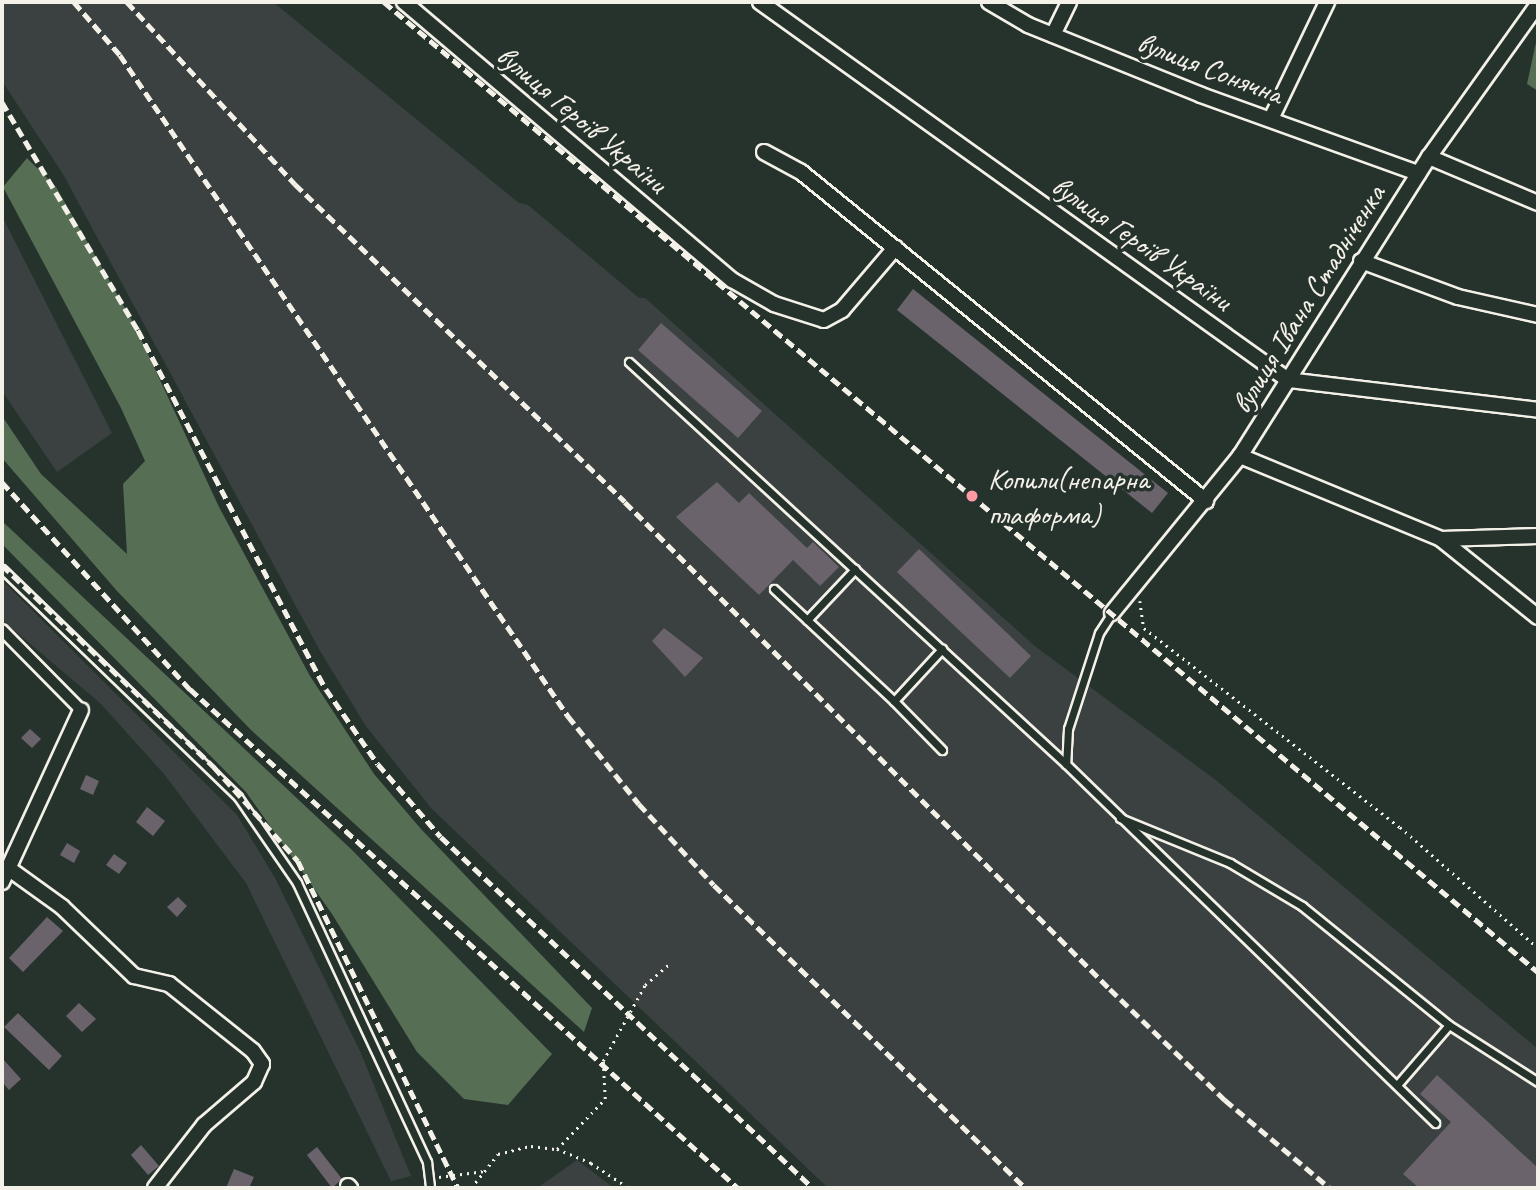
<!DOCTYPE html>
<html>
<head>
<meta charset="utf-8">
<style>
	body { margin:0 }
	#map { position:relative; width:1540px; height:1190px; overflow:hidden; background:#26332d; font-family:Caveat,sans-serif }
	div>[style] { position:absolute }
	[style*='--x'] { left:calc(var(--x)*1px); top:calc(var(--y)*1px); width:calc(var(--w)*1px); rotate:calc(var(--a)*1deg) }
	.built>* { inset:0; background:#3a4140 }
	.green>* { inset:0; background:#556e54 }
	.building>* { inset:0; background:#6a636b }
	.path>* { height:2.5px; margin-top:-1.25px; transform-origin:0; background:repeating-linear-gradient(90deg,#f4f1e8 0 2px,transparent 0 7px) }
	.roads { filter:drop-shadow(2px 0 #f4f1e8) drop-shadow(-2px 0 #f4f1e8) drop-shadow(0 2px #f4f1e8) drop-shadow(0 -2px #f4f1e8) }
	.service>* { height:7px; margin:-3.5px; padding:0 3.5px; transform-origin:3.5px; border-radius:3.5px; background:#26332d }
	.pedestrian>* { height:10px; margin:-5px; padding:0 5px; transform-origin:5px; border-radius:5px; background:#26332d }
	.minor>* { height:14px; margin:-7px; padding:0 7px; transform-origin:7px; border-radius:7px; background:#26332d }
	.rail>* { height:4.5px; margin-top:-2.25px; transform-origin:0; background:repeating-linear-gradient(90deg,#f4f1e8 0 10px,transparent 0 15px) }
	.dots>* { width:19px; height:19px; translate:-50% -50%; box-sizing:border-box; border:4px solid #26332d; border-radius:50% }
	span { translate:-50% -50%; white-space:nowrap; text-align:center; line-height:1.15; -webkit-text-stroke:7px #26332d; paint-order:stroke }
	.street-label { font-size:30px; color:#f4f1e8 }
	.poi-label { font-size:30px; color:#f4f1e8 }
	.left { translate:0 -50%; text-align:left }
	.frame { position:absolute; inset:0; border:4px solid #f4f1e8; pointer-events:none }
</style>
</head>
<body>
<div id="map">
	<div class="built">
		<i style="clip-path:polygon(2px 2px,273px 2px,519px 203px,528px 205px,639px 298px,645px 298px,1036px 647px,1217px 781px,1538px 1049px,1538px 1188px,828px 1188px,431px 808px,365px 725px,319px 649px,63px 174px,2px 81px)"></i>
		<i style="clip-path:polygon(2px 216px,112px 433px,57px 472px,2px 391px)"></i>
		<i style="clip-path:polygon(2px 580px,237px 815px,275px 878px,360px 1051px,411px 1176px,391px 1181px,246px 883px,164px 774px,100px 703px,2px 620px)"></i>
		<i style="clip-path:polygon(577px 1160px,614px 1188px,537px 1188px)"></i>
	</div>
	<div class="green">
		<i style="clip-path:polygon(1538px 33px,1538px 91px,1527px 84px)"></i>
		<i style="clip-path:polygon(27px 158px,56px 187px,134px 324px,219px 507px,310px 676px,374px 774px,421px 829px,592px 1008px,584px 1032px,250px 729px,117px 591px,2px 458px,2px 416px,41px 474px,127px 554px,123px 484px,145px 461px,121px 408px,3px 187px)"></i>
		<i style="clip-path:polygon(2px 521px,352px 850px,552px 1054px,508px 1105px,464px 1099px,417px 1052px,332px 914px,246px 792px,2px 544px)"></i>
	</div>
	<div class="building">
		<i style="clip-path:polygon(913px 289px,1168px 493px,1152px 513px,897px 310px)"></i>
		<i style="clip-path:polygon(661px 323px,762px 411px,738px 438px,638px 350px)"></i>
		<i style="clip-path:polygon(717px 482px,739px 503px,749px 493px,807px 548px,813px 542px,839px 567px,820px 586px,793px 560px,759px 595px,676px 517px)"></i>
		<i style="clip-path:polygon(919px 549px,1031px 656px,1010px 678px,897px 572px)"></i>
		<i style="clip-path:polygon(664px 628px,703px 658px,685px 677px,652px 641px)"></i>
		<i style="clip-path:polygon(30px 729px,41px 739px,32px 748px,21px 738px)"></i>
		<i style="clip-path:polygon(86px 775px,99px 781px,93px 795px,80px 789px)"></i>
		<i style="clip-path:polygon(147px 807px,165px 821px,153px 836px,136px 822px)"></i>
		<i style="clip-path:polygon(67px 843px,80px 851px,74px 863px,60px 855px)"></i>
		<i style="clip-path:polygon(114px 854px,127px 863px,119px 874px,106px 865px)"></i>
		<i style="clip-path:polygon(178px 897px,187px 906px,177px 917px,167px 907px)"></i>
		<i style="clip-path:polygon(47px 917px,63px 931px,23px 972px,9px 958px)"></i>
		<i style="clip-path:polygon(79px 1003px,96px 1019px,82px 1032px,66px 1016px)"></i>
		<i style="clip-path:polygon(18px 1013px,62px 1056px,49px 1070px,4px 1027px)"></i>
		<i style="clip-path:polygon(2px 1058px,21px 1079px,9px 1090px,2px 1082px)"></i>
		<i style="clip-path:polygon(1437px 1075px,1538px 1168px,1538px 1188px,1419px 1188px,1403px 1174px,1451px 1122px,1420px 1094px)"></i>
		<i style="clip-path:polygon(141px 1145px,159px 1166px,148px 1175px,131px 1155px)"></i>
		<i style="clip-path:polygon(317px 1147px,342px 1179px,332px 1188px,307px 1155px)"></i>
		<i style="clip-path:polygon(234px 1169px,254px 1177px,249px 1188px,226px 1188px)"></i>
	</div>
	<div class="path">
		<i style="--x:1140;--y:601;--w:27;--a:82"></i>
		<i style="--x:1144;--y:628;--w:324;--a:37.9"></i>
		<i style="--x:1400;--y:827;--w:184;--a:41.2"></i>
		<i style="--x:557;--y:1149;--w:69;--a:-46.2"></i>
		<i style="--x:605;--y:1099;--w:38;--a:-93"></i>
		<i style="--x:603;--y:1061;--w:87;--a:-61.1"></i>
		<i style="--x:645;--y:985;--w:33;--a:-41"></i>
		<i style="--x:439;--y:1177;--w:46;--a:-7.4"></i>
		<i style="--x:471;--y:1188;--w:43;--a:-51.5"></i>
		<i style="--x:498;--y:1154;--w:34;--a:-14"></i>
		<i style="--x:531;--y:1146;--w:26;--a:7"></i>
		<i style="--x:557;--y:1149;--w:37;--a:22"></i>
		<i style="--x:591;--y:1163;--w:45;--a:33.3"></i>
	</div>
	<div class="roads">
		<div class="service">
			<i style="--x:629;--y:362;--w:594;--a:42.61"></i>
			<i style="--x:2;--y:569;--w:328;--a:44"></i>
			<i style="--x:238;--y:797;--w:104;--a:55.5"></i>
			<i style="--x:297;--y:883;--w:308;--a:65"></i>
			<i style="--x:427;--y:1162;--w:26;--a:83"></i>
			<i style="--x:774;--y:589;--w:164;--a:43"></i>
			<i style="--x:1112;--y:613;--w:24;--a:123"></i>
			<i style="--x:1099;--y:633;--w:101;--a:107.9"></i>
			<i style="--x:1068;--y:729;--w:35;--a:93"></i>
			<i style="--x:1066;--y:764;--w:515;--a:44.21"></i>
			<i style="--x:807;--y:620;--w:70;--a:-46.7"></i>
			<i style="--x:942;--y:750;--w:69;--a:-134.4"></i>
			<i style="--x:894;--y:701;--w:71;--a:-47.3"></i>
			<i style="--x:1120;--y:818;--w:119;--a:22.2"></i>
			<i style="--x:1230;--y:863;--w:84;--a:30.8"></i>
			<i style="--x:1302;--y:906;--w:189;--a:39"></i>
			<i style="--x:1397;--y:1085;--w:79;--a:-49.1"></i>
			<i style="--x:1449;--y:1025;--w:106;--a:32.6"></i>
		</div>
		<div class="pedestrian">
			<i style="--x:2;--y:630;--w:112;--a:45.4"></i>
		</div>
		<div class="minor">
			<i style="--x:404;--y:2;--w:430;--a:40.3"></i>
			<i style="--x:732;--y:280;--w:48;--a:29.7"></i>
			<i style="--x:774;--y:304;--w:52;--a:17.7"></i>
			<i style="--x:824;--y:320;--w:21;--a:-29"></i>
			<i style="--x:842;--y:310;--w:82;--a:-49.5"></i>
			<i style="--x:760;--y:2;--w:649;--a:35.6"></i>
			<i style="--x:1288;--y:380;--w:252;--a:6.8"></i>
			<i style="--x:989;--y:2;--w:45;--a:30.5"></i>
			<i style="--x:1028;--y:25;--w:187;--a:22"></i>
			<i style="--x:1201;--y:95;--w:231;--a:19.8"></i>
			<i style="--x:1053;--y:35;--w:37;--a:-64"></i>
			<i style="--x:1271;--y:119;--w:130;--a:-64.4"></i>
			<i style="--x:764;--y:152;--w:42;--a:28.4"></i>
			<i style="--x:801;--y:172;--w:522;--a:39.09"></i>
			<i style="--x:1429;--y:157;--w:118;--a:22.9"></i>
			<i style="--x:1361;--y:261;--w:103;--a:20.4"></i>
			<i style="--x:1458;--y:297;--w:82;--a:12.7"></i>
			<i style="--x:1240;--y:456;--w:217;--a:22.4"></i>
			<i style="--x:1441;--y:539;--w:124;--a:38.8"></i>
			<i style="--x:1441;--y:539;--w:97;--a:-1.8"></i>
			<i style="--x:1112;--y:613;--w:203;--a:-50.8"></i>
			<i style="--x:1240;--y:456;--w:354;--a:-57.7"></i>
			<i style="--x:1429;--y:157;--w:188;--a:-54.5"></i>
			<i style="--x:8;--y:868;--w:67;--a:35.8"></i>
			<i style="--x:62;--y:907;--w:100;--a:43.8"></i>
			<i style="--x:134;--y:976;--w:36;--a:13"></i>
			<i style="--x:169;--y:984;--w:107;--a:38.6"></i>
			<i style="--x:253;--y:1051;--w:16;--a:55"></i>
			<i style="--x:262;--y:1064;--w:20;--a:114"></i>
			<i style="--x:254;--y:1082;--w:66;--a:139.3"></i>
			<i style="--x:204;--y:1125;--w:80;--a:127.9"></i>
			<i style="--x:2;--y:882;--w:189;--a:-65.3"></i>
			<i style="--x:348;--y:1186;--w:3;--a:45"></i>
		</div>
	</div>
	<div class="rail">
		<i style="--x:74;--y:2;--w:70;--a:49"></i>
		<i style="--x:120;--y:55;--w:799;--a:55.87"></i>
		<i style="--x:568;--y:716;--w:113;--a:51.1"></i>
		<i style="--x:639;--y:804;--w:110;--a:47.2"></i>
		<i style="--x:714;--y:885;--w:435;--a:44.2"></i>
		<i style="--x:127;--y:2;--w:248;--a:47.3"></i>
		<i style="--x:295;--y:184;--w:458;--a:43.9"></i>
		<i style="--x:625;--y:502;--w:687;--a:45.12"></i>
		<i style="--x:1110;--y:989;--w:160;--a:44"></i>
		<i style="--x:1225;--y:1100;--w:137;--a:40"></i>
		<i style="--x:384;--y:2;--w:1508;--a:40.05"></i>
		<i style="--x:2;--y:102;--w:265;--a:59.2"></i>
		<i style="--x:138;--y:330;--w:405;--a:62.4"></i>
		<i style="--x:326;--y:689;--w:91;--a:55.3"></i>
		<i style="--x:378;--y:764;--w:96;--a:49.2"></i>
		<i style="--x:441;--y:837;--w:511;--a:43.34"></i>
		<i style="--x:2;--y:482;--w:280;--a:47.8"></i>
		<i style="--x:190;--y:689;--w:741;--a:42.32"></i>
		<i style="--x:2;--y:565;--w:293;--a:43.6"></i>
		<i style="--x:214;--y:767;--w:126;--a:48.2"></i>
		<i style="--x:298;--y:861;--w:364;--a:63.9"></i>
	</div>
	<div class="dots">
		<i style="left:972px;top:496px;background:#ff9aa2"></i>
	</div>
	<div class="street-label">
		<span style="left:1210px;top:68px;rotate:21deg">вулиця Сонячна</span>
		<span style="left:582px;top:119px;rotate:40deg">вулиця Героїв України</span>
		<span style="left:1142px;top:243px;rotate:35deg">вулиця Героїв України</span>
		<span style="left:1308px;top:299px;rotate:-58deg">вулиця Івана Стадніченка</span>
	</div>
	<div class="poi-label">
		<span class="left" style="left:988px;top:496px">Копили(непарна<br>плаформа)</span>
	</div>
	<div class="frame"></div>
</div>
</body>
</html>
